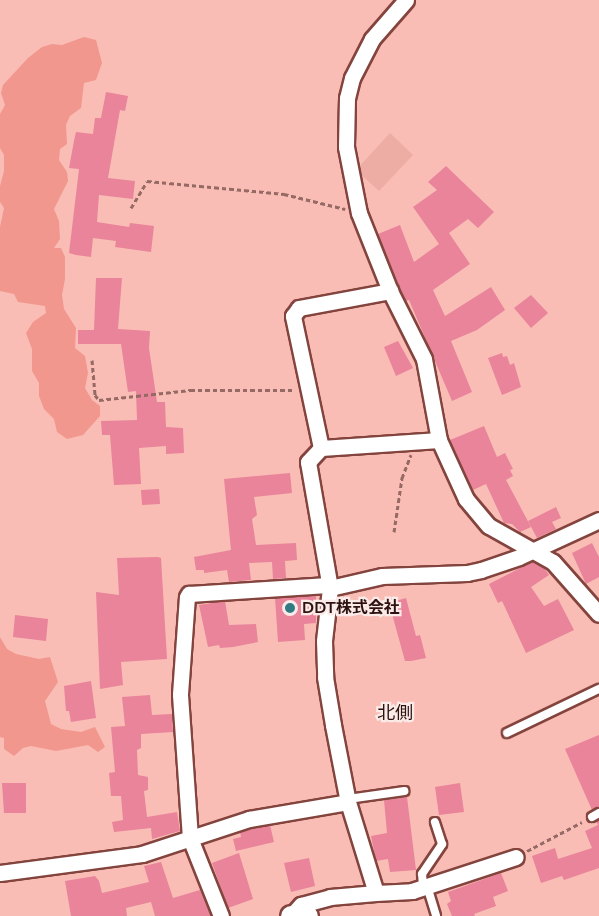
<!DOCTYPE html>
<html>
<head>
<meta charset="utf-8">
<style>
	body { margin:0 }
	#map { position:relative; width:599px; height:916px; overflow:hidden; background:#f9bdb5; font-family:"Nunito Sans","Noto Sans JP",sans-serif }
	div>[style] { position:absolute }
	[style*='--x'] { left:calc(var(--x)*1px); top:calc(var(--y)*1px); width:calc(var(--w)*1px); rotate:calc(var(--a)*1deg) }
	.built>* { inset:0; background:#edada4 }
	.green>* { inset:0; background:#f1978d }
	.building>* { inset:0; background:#e9849a }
	.path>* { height:3px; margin-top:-1.5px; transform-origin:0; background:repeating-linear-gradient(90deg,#956964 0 4.5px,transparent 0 7.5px) }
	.roads { filter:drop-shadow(2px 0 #84443e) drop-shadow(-2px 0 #84443e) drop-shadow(0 2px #84443e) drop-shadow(0 -2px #84443e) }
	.lane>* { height:8px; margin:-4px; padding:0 4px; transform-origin:4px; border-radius:4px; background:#fff }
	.street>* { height:15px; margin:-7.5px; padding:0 7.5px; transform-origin:7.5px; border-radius:7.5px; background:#fff }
	.secondary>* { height:21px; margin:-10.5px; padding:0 10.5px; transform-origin:10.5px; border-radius:10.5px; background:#fff }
	.dots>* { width:16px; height:16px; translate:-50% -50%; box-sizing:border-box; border:3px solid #faeae8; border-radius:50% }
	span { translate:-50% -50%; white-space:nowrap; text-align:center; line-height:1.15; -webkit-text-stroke:4.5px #faeae8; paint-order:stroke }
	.poi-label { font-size:16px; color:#2d1210; font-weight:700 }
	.left { translate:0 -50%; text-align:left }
	.neighbourhood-label { font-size:18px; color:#2d1210 }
</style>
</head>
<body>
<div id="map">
	<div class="built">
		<i style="clip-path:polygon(390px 133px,413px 155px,379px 191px,356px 170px)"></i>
	</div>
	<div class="green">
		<i style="clip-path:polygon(84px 37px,96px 40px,102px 63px,96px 80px,84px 83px,81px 108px,70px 116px,66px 125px,67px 144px,60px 149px,59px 160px,67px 172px,68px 181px,54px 209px,59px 221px,60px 239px,54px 248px,61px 248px,65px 257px,65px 279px,62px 295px,64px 309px,76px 328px,75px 348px,85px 356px,88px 373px,85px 388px,92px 400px,100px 406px,100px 416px,83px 435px,67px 439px,57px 432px,54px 419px,44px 409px,39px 396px,39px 383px,32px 371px,32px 349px,26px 333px,33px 322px,46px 313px,45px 306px,18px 302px,14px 294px,0 291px,0 227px,4px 208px,0 202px,0 186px,4px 171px,4px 155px,0 148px,0 114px,5px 105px,1px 93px,3px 85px,28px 58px,42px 47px,52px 44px,62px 45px)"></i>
		<i style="clip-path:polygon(0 637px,7px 649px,16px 654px,39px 659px,50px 657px,58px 682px,45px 701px,51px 724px,61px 729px,81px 732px,95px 727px,105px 747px,98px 752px,88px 745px,56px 751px,31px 746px,23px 748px,14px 756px,4px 749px,4px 738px,0 737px)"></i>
	</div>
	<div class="building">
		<i style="clip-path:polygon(106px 92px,128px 96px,125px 111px,120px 110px,108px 178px,135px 181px,133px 199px,99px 195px,97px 222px,129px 227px,130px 223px,154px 226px,151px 252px,115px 247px,116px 241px,93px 238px,91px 257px,76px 255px,69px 253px,79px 169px,69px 168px,74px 141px,76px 132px,93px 134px,95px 118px,101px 118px)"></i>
		<i style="clip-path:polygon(446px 166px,494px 212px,478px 228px,468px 219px,449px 233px,470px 264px,433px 290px,445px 316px,491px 287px,505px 310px,477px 330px,451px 341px,472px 392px,452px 401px,409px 300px,406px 301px,399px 287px,378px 234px,400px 225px,414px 262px,439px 244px,413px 207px,437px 190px,428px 182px)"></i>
		<i style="clip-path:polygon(96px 278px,122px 278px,118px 329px,150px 331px,149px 348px,157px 402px,165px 402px,166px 427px,183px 428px,184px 453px,166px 454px,166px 446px,139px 448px,141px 484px,114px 485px,110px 435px,102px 435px,101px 421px,137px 420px,136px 391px,128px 392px,121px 344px,78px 344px,78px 330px,94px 330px)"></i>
		<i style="clip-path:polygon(531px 295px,548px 313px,531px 328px,514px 308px)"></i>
		<i style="clip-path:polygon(398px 341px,413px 368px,396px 376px,384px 347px)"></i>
		<i style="clip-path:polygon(502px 353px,503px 357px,507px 356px,510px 365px,514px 363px,521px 387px,502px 395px,488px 358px)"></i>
		<i style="clip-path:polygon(484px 426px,497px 457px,505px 453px,513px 469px,510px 470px,513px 476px,506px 480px,531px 527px,520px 532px,512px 524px,504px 523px,486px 484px,473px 490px,450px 440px)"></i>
		<i style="clip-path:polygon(290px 473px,292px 493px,254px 497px,257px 515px,252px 519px,256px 545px,296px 543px,297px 560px,285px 561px,286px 578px,273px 579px,272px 562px,249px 563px,251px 580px,229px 582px,227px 570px,204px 573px,204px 570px,196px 570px,194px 557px,231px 550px,224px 479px)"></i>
		<i style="clip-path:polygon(159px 489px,160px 504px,142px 505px,141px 490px)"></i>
		<i style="clip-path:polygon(556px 507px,561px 518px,552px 522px,556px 529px,537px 538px,528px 521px)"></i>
		<i style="clip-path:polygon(592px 543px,599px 557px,599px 577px,586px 584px,572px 553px)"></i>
		<i style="clip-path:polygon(158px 557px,161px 558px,167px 659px,121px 662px,123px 685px,100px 689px,96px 592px,119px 595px,117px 558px)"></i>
		<i style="clip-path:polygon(532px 562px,544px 568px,549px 575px,531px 587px,544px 606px,558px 599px,574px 630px,526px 653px,502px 601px,498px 603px,489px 584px)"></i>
		<i style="clip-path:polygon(316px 596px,316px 623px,304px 624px,305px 640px,278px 642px,275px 598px)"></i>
		<i style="clip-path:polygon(406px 598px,416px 636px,420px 635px,426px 658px,411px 661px,405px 661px,389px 603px)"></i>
		<i style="clip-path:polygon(225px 601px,229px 625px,256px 624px,258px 642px,233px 647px,220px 648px,219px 645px,208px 647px,199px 605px)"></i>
		<i style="clip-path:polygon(15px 615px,48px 619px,46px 641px,13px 637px)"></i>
		<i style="clip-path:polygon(91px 681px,96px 718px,71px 722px,69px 711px,66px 711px,64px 686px)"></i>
		<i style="clip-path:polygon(150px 695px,152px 715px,172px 714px,173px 732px,141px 734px,141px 748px,137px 750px,138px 775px,148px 777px,148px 790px,144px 791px,147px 817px,177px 812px,180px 831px,152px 839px,151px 828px,114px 832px,112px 822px,123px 820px,121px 796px,111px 796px,109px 773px,115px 772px,111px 727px,125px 726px,122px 697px)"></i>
		<i style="clip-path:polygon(599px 735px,599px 807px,592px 810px,565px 749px)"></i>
		<i style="clip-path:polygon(2px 783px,26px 783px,26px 813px,4px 813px)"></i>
		<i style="clip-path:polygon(460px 783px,464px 812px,439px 815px,435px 787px)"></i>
		<i style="clip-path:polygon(407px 797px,416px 870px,390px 872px,388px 859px,376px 861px,371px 836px,387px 833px,384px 800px)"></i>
		<i style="clip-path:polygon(599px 820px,599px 868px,564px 880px,562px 876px,541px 883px,532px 856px,555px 848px,558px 859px,592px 848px,585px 831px,598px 825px,596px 821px)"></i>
		<i style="clip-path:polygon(270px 825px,274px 842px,236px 851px,233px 839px,241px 837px,240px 832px)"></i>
		<i style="clip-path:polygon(239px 853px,253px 899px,228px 908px,212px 863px)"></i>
		<i style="clip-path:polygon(309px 858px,315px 886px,291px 892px,284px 863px)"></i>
		<i style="clip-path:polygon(161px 862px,173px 898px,200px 890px,211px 916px,155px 916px,151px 902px,126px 908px,127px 916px,71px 916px,65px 881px,95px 876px,99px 881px,102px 893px,149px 882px,144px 866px)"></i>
		<i style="clip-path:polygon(501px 873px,508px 891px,493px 897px,496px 906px,474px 914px,475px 916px,452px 916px,447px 904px,451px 901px,448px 892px)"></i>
	</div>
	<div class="path">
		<i style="--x:131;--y:208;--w:31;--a:-59"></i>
		<i style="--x:147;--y:181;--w:138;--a:5.4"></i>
		<i style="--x:284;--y:194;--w:63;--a:13.8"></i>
		<i style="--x:92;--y:360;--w:35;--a:85"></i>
		<i style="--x:95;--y:395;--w:6;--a:51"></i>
		<i style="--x:99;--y:400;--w:92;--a:-6.3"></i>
		<i style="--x:190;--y:390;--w:105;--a:0"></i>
		<i style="--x:394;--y:532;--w:55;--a:-81.6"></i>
		<i style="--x:402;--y:478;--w:25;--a:-69"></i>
		<i style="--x:527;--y:851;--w:62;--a:-27.8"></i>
	</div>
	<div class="roads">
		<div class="lane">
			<i style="--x:507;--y:733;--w:102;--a:-25.6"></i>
			<i style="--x:348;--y:799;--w:57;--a:-8.1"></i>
			<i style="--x:592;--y:817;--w:8;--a:-30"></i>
			<i style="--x:427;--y:886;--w:31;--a:73"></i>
			<i style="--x:423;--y:887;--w:13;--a:-94"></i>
			<i style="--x:422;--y:874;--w:36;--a:-56"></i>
			<i style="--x:442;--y:844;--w:23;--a:-108"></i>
		</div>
		<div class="street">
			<i style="--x:406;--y:0;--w:52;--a:131.1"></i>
			<i style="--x:372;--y:39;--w:44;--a:117.1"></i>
			<i style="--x:352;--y:78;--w:21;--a:104"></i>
			<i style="--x:347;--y:98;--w:49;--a:91.2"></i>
			<i style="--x:346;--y:147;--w:67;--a:78.9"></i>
			<i style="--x:359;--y:213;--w:84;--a:68.3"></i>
			<i style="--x:390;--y:291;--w:76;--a:63.4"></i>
			<i style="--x:424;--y:359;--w:82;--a:79.5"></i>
			<i style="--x:439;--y:440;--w:65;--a:65.4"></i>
			<i style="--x:466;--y:499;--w:35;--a:50"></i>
			<i style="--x:489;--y:526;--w:73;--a:29.4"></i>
			<i style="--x:553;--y:562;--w:69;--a:48.5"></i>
			<i style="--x:439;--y:440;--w:118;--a:176.1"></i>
			<i style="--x:321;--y:448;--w:19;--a:133"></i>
			<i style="--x:308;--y:462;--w:128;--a:80.1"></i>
			<i style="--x:330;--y:588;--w:53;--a:96.5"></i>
			<i style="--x:324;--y:641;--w:36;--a:88"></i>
			<i style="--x:325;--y:677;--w:49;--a:80.5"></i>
			<i style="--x:333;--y:725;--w:78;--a:79"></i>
			<i style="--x:348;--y:802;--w:95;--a:72.9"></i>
			<i style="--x:376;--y:893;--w:36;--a:-3"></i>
			<i style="--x:412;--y:891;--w:109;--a:-18.1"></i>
			<i style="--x:321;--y:448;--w:135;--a:-102"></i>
			<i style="--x:293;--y:316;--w:10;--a:-53"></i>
			<i style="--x:299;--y:308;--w:93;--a:-10.6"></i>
			<i style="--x:330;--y:588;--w:53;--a:-13"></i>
			<i style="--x:382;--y:576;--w:85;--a:-2"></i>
			<i style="--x:467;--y:573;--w:14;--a:-12"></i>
			<i style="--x:481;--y:570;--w:40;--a:-18.9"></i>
			<i style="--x:519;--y:557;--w:88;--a:-24.8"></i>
			<i style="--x:0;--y:873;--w:143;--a:-7.6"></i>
			<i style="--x:142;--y:854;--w:113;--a:-18.1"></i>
			<i style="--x:249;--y:819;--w:100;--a:-9.7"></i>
			<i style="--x:221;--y:916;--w:84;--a:-111.7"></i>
			<i style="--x:190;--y:838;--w:144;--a:-94"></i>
			<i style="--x:180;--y:694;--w:97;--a:-85.9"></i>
			<i style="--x:187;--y:597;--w:4;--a:-56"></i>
			<i style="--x:189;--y:594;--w:139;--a:-3.7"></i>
			<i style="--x:291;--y:916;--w:15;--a:-48"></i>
			<i style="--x:301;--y:905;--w:30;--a:-15"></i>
			<i style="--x:330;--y:897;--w:46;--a:-5"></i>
		</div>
		<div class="secondary">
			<i style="--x:291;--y:916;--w:16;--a:0"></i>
		</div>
	</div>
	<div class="dots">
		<i style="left:290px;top:608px;background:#327a83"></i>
	</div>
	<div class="poi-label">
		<span class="left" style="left:302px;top:608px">DDT株式会社</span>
	</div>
	<div class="neighbourhood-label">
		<span style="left:395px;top:713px">北側</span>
	</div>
</div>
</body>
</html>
